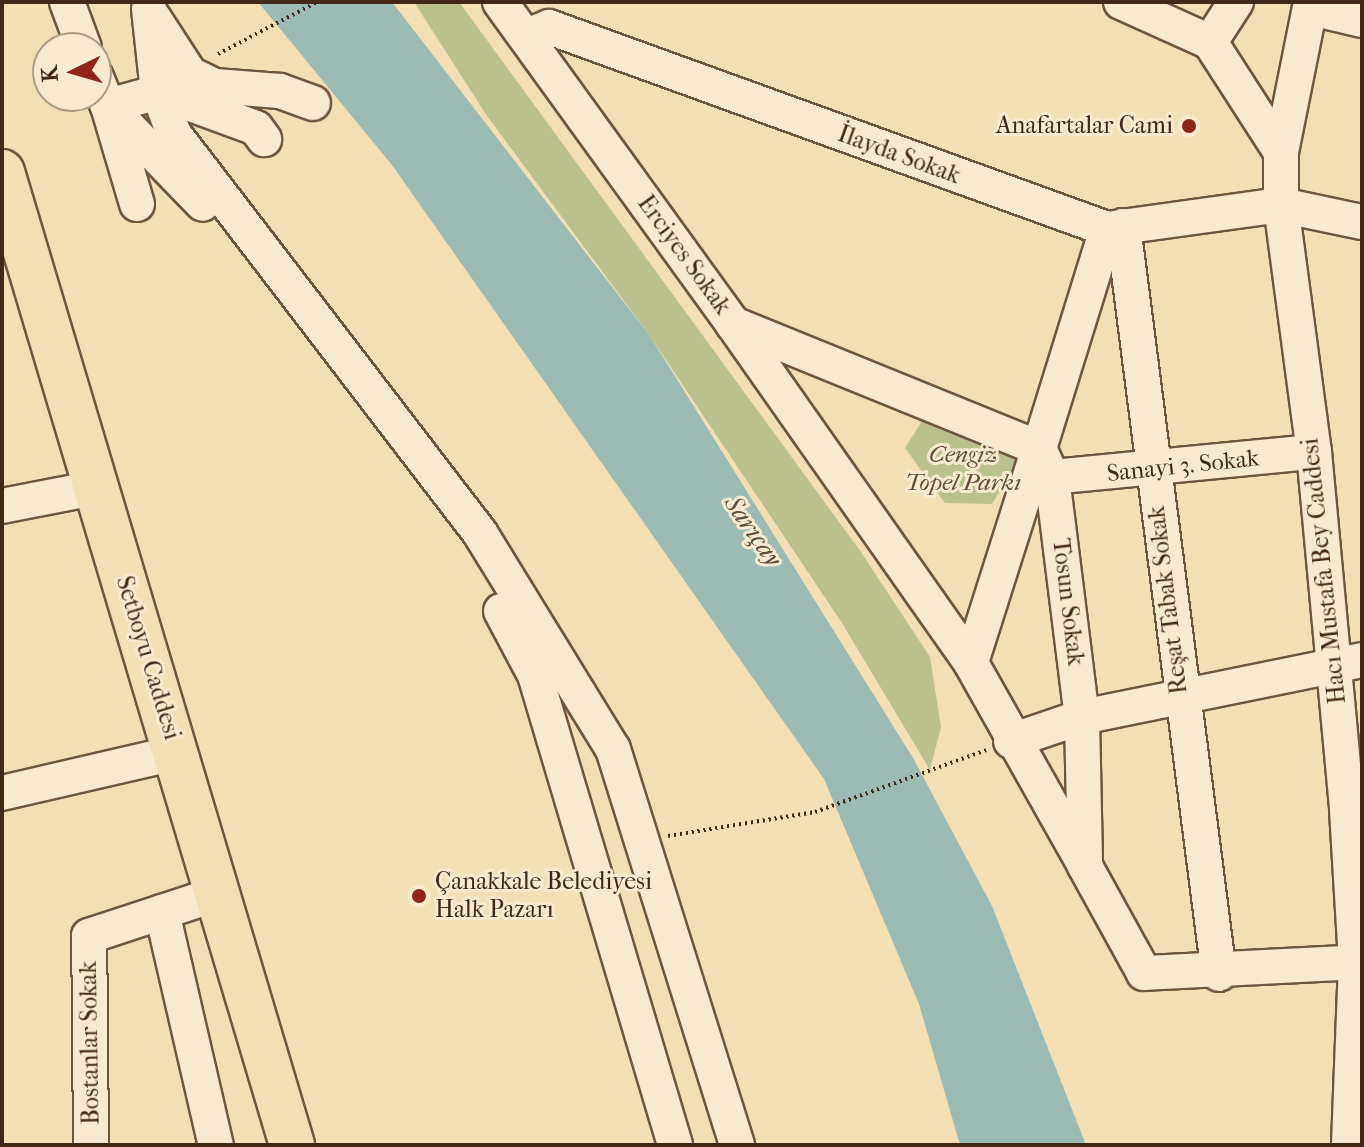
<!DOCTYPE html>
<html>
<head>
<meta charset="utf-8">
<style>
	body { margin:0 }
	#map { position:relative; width:1364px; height:1147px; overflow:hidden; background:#f2dfb3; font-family:"IM FELL French Canon",serif }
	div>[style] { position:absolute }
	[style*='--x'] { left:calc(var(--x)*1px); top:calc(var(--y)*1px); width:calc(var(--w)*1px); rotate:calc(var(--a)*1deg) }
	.green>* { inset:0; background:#bbc18c }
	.water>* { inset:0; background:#9dbbb5 }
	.path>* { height:4px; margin-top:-2px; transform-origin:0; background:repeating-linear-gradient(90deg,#422817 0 2px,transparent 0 6px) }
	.roads { filter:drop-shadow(2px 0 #6e563e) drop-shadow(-2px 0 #6e563e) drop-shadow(0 2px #6e563e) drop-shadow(0 -2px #6e563e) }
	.minor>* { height:34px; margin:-17px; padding:0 17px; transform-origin:17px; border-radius:17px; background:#f7eace }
	.major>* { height:44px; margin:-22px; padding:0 22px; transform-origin:22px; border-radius:22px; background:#f2dfb3 }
	.dots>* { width:22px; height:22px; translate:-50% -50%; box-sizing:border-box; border:4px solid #f7eace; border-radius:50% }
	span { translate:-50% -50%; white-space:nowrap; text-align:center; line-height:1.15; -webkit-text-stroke:6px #f7eace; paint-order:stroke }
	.poi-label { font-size:24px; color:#422817 }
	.right { translate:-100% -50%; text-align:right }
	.left { translate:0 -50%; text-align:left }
	.street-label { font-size:24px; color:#422817 }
	.park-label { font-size:24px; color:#604e34; font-style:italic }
	.water-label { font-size:26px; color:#594d3e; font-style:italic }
	.frame { position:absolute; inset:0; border:4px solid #422817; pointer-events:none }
	.north { position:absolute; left:32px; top:32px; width:80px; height:80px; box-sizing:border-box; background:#f7eace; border:2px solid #af9c85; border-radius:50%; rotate:265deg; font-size:22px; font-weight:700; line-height:32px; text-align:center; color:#422817 }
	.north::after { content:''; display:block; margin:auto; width:28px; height:36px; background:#8f2418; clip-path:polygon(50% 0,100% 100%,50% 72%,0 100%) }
</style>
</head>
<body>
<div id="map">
	<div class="green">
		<i style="clip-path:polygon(414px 2px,459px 2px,861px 552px,930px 657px,941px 727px,930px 770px,842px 623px,650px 336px,487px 116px)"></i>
		<i style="clip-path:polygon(922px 421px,1024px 452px,992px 504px,945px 503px,905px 448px)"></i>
	</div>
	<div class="water">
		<i style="clip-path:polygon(258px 2px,392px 2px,650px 336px,913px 758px,992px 906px,1086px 1145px,960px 1145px,919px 1004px,824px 779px,392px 165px)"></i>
	</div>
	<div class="path">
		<i style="--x:218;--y:54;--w:112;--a:-27.7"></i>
		<i style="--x:668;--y:836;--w:149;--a:-9.3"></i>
		<i style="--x:815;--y:812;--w:182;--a:-19.9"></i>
	</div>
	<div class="roads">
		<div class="minor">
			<i style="--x:67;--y:2;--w:49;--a:69.7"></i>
			<i style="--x:500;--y:2;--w:397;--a:54.1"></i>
			<i style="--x:733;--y:324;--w:330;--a:22.1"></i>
			<i style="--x:1039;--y:448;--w:225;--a:107.6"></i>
			<i style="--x:1121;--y:2;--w:98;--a:24.2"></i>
			<i style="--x:1236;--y:2;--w:48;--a:123"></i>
			<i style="--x:1210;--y:42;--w:131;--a:57.2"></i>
			<i style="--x:1311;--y:2;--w:153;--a:101.3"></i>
			<i style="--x:1281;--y:152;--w:53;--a:90"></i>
			<i style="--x:1281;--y:205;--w:249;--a:82.4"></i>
			<i style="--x:1314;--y:452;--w:360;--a:84.7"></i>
			<i style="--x:1347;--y:810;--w:152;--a:86.6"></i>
			<i style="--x:1356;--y:962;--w:183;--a:92.2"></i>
			<i style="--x:1311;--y:8;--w:52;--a:13.2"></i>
			<i style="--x:149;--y:9;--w:83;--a:83.8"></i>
			<i style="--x:158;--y:92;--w:45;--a:69.1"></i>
			<i style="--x:174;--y:134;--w:503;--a:52.51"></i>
			<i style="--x:480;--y:533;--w:254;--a:58.4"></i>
			<i style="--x:613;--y:749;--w:415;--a:72.6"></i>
			<i style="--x:153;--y:17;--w:68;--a:57"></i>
			<i style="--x:190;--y:74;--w:28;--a:26"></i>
			<i style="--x:215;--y:86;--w:65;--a:4.4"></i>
			<i style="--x:280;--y:91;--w:35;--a:20"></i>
			<i style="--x:526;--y:36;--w:25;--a:-21"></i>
			<i style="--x:549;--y:27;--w:593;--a:19.9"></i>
			<i style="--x:1107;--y:229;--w:176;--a:-7.9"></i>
			<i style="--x:1281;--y:205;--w:83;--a:11.9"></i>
			<i style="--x:96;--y:77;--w:31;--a:68"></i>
			<i style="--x:108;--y:106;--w:136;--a:45.9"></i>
			<i style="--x:137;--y:204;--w:102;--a:-106.5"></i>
			<i style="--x:108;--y:106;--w:52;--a:-15.6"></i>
			<i style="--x:158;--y:92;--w:104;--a:20.2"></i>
			<i style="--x:256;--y:128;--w:14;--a:54"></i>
			<i style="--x:1123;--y:226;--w:754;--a:82.69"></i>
			<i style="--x:1107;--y:229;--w:229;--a:107.2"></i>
			<i style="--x:1039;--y:448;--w:32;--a:66"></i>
			<i style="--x:1052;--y:477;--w:242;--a:82.9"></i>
			<i style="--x:1082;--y:717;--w:149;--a:88.8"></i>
			<i style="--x:1085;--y:866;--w:122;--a:61.1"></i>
			<i style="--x:1144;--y:973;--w:218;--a:-2.9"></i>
			<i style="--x:733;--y:324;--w:414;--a:54.9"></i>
			<i style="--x:971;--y:663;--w:228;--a:60.6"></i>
			<i style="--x:1052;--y:477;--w:263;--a:-5.5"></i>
			<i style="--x:2;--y:506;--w:95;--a:-11"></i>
			<i style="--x:501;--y:611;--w:72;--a:62"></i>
			<i style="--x:535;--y:675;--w:490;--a:73.4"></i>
			<i style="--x:1011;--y:741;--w:75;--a:-18.7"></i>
			<i style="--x:1082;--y:717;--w:286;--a:-11.5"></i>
			<i style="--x:2;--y:793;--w:160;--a:-13"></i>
			<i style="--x:162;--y:912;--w:239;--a:77"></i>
			<i style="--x:91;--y:1145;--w:209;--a:-90.5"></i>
			<i style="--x:89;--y:936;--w:138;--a:-18.2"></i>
		</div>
		<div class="major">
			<i style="--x:2;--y:172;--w:1015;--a:73.4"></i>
		</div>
	</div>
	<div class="dots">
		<i style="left:1189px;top:126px;background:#8f2418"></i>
		<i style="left:419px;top:896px;background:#8f2418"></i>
	</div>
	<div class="poi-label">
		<span class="right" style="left:1173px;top:126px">Anafartalar Cami</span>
		<span class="left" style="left:435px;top:896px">Çanakkale Belediyesi<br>Halk Pazarı</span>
	</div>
	<div class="street-label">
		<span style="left:899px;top:155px;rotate:20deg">İlayda Sokak</span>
		<span style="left:684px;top:255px;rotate:54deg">Erciyes Sokak</span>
		<span style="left:1183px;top:466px;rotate:-6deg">Sanayi 3. Sokak</span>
		<span style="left:1324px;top:571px;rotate:-96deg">Hacı Mustafa Bey Caddesi</span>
		<span style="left:1168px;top:600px;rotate:-97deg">Reşat Tabak Sokak</span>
		<span style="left:1068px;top:602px;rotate:83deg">Tosun Sokak</span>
		<span style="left:148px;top:658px;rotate:73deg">Setboyu Caddesi</span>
		<span style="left:90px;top:1043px;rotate:-91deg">Bostanlar Sokak</span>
	</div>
	<div class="park-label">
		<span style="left:963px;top:469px">Cengiz<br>Topel Parkı</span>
	</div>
	<div class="water-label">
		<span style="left:753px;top:531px;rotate:55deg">Sarıçay</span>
	</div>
	<div class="frame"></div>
	<div class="north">K</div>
</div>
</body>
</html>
